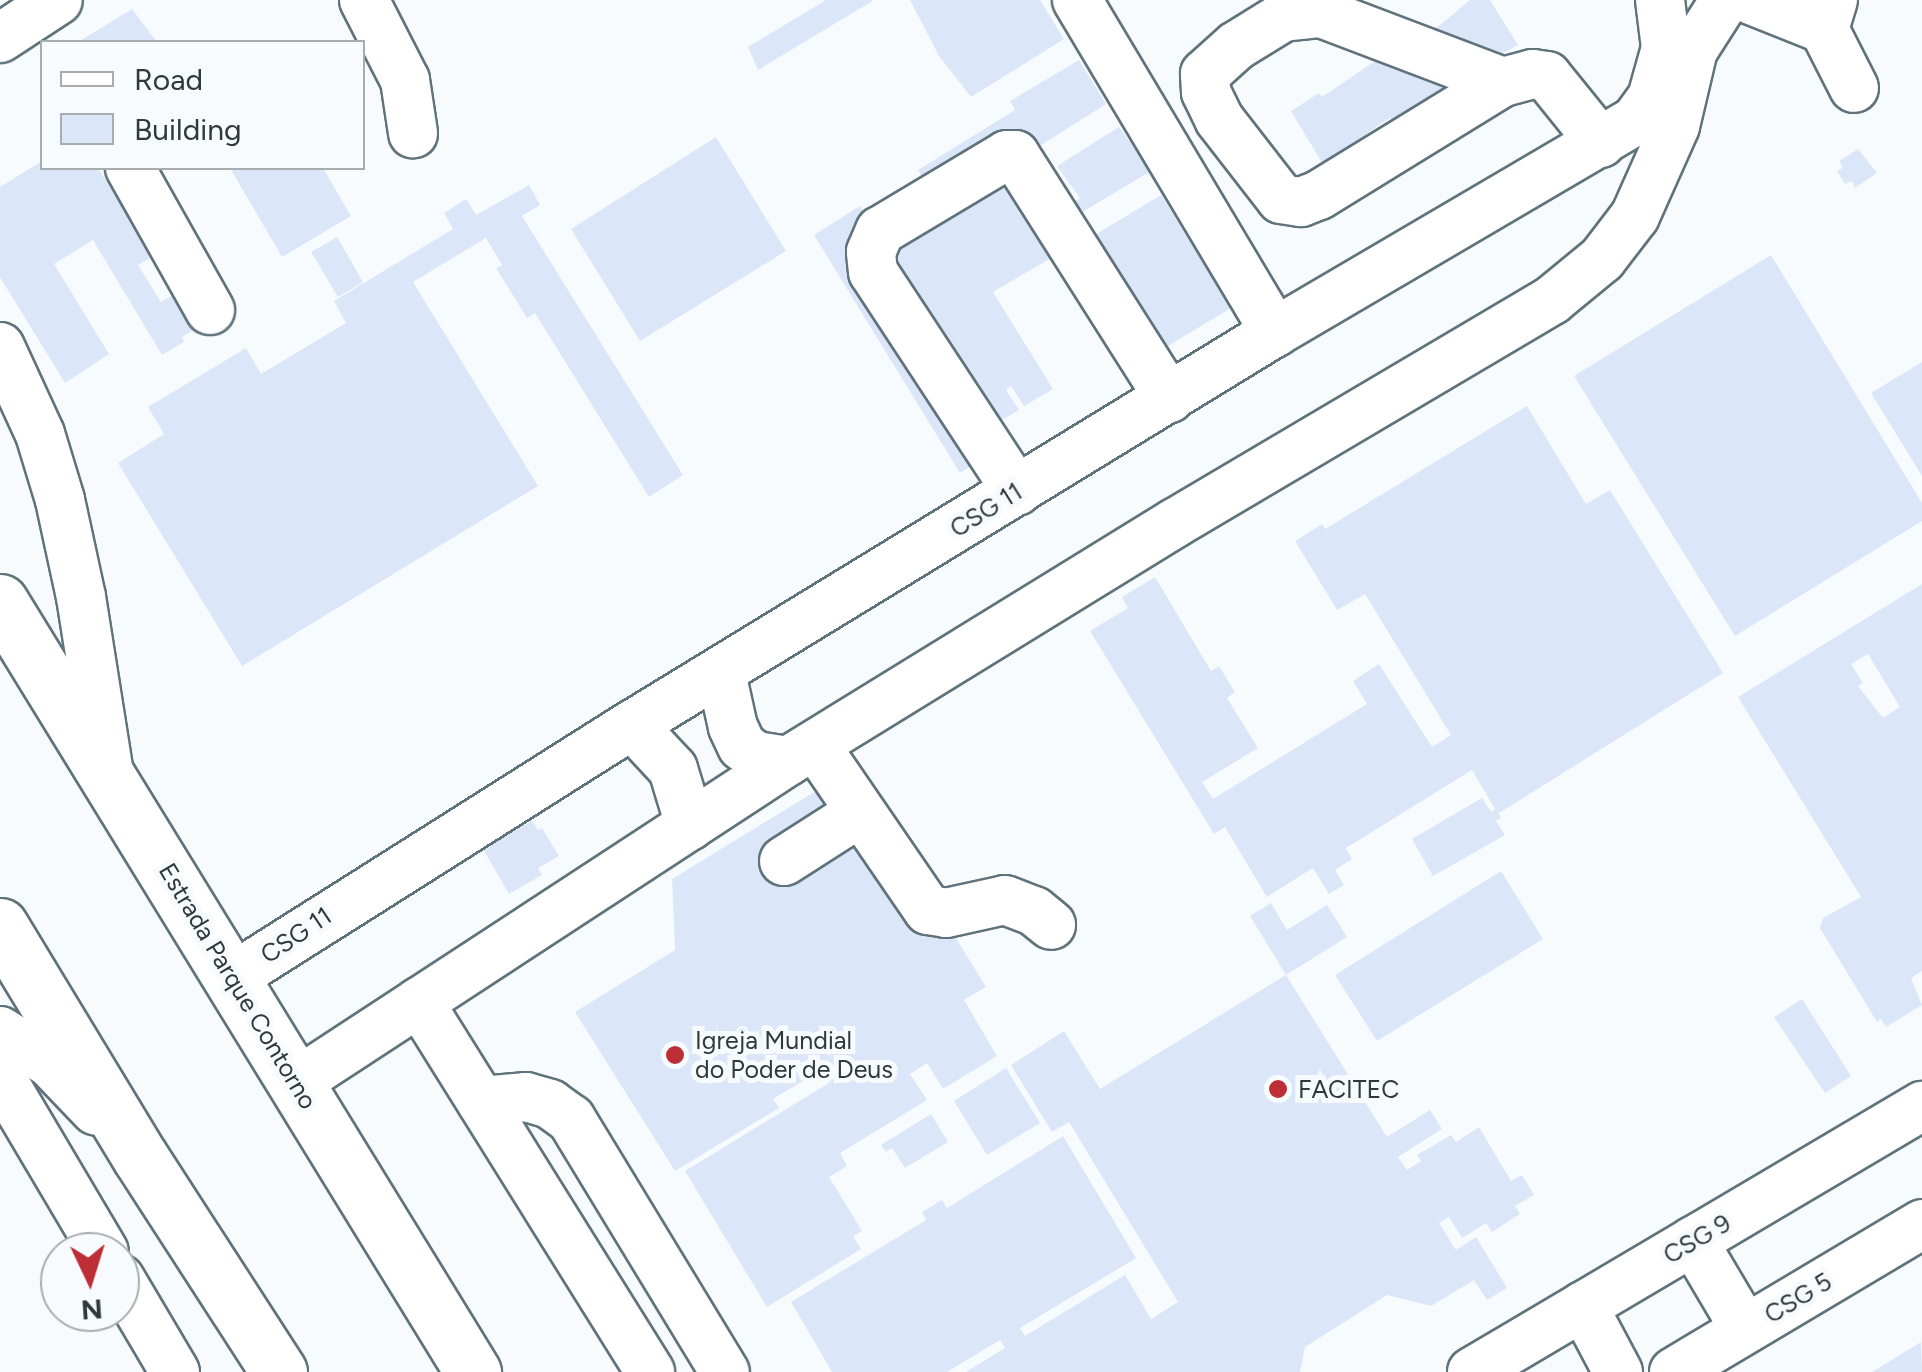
<!DOCTYPE html>
<html>
<head>
<meta charset="utf-8">
<style>
	body { margin:0 }
	#map { position:relative; width:1922px; height:1372px; overflow:hidden; background:#f7fbfd; font-family:Figtree,sans-serif }
	div>[style] { position:absolute }
	[style*='--x'] { left:calc(var(--x)*1px); top:calc(var(--y)*1px); width:calc(var(--w)*1px); rotate:calc(var(--a)*1deg) }
	.building>* { inset:0; background:#dbe7f8 }
	.roads { filter:drop-shadow(2px 0 #60737c) drop-shadow(-2px 0 #60737c) drop-shadow(0 2px #60737c) drop-shadow(0 -2px #60737c) }
	.minor>* { height:48px; margin:-24px; padding:0 24px; transform-origin:24px; border-radius:24px; background:#fff }
	.highway>* { height:55px; margin:-27.5px; padding:0 27.5px; transform-origin:27.5px; border-radius:27.5px; background:#fff }
	.dots>* { width:28px; height:28px; translate:-50% -50%; box-sizing:border-box; border:5px solid #f7fbfd; border-radius:50% }
	span { translate:-50% -50%; white-space:nowrap; text-align:center; line-height:1.15; -webkit-text-stroke:10px #f7fbfd; paint-order:stroke }
	.street-label { font-size:25px; color:#2f383b }
	.poi-label { font-size:25px; color:#2f383b }
	.left { translate:0 -50%; text-align:left }
	.legend { position:absolute; left:40px; top:40px; width:325px; height:130px; box-sizing:border-box; background:#f7fbfd; border:2px solid #a7adaf; margin:0; padding:12px 18px; list-style:none; font-size:30px; color:#2f383b }
	.legend li { display:flex; align-items:center; gap:20px; height:50px }
	.legend b { width:50px; border:2px solid #a7adaf }
	.north { position:absolute; left:40px; top:1232px; width:100px; height:100px; box-sizing:border-box; background:#f7fbfd; border:2px solid #a7adaf; border-radius:50%; rotate:176deg; font-size:28px; font-weight:700; line-height:40px; text-align:center; color:#2f383b }
	.north::after { content:''; display:block; margin:auto; width:35px; height:45px; background:#be2e37; clip-path:polygon(50% 0,100% 100%,50% 72%,0 100%) }
</style>
</head>
<body>
<div id="map">
	<div class="building">
		<i style="clip-path:polygon(826px 0,874px 0,758px 70px,748px 47px)"></i>
		<i style="clip-path:polygon(910px 0,1040px 0,1064px 39px,971px 97px,939px 56px)"></i>
		<i style="clip-path:polygon(1470px 0,1490px 0,1518px 45px,1444px 85px,1447px 90px,1394px 123px,1390px 118px,1380px 124px,1324px 166px,1291px 111px,1319px 93px,1322px 97px,1415px 34px,1439px 26px)"></i>
		<i style="clip-path:polygon(132px 9px,157px 42px,78px 42px)"></i>
		<i style="clip-path:polygon(1079px 60px,1106px 104px,1038px 147px,1072px 203px,1080px 198px,1057px 166px,1119px 127px,1151px 171px,1079px 214px,1092px 234px,993px 292px,1053px 389px,1024px 406px,1011px 386px,1006px 390px,1019px 410px,994px 425px,1006px 445px,960px 473px,814px 235px,860px 206px,874px 230px,933px 194px,918px 170px,1015px 110px,1010px 101px)"></i>
		<i style="clip-path:polygon(716px 137px,786px 251px,640px 341px,571px 229px)"></i>
		<i style="clip-path:polygon(1858px 149px,1877px 173px,1855px 188px,1852px 181px,1845px 184px,1837px 171px,1843px 168px,1839px 161px)"></i>
		<i style="clip-path:polygon(42px 161px,42px 168px,98px 168px,150px 252px,155px 247px,150px 258px,138px 265px,161px 302px,179px 291px,200px 326px,182px 337px,184px 342px,162px 355px,93px 240px,54px 264px,109px 354px,65px 383px,0 277px,0 187px)"></i>
		<i style="clip-path:polygon(230px 168px,323px 168px,351px 216px,282px 257px)"></i>
		<i style="clip-path:polygon(529px 185px,540px 205px,522px 216px,683px 475px,649px 497px,535px 313px,527px 318px,496px 268px,502px 265px,486px 238px,413px 282px,538px 486px,242px 666px,118px 463px,164px 434px,148px 407px,246px 348px,261px 374px,346px 323px,334px 301px,453px 229px,444px 213px,466px 199px,476px 215px)"></i>
		<i style="clip-path:polygon(1161px 195px,1231px 308px,1163px 349px,1093px 236px)"></i>
		<i style="clip-path:polygon(337px 237px,363px 282px,338px 297px,311px 252px)"></i>
		<i style="clip-path:polygon(1771px 255px,1922px 503px,1922px 521px,1735px 636px,1574px 376px)"></i>
		<i style="clip-path:polygon(1922px 362px,1922px 476px,1871px 393px)"></i>
		<i style="clip-path:polygon(1527px 406px,1586px 504px,1610px 490px,1723px 673px,1499px 813px,1501px 818px,1496px 821px,1505px 835px,1433px 876px,1412px 839px,1482px 798px,1491px 812px,1495px 809px,1472px 770px,1346px 848px,1352px 859px,1335px 870px,1344px 885px,1329px 894px,1313px 868px,1267px 897px,1225px 827px,1214px 834px,1090px 631px,1128px 608px,1122px 597px,1155px 577px,1211px 671px,1219px 666px,1235px 692px,1227px 698px,1258px 748px,1202px 782px,1213px 799px,1367px 704px,1353px 681px,1379px 664px,1432px 747px,1451px 735px,1365px 594px,1337px 610px,1295px 541px,1322px 524px,1325px 529px)"></i>
		<i style="clip-path:polygon(evenodd,1922px 584px,1922px 971px,1911px 978px,1922px 1005px,1886px 1027px,1881px 1019px,1877px 1022px,1820px 928px,1823px 918px,1861px 897px,1738px 697px,1922px 584px,1868px 654px,1900px 707px,1883px 718px,1858px 686px,1863px 683px,1851px 664px,1868px 654px)"></i>
		<i style="clip-path:polygon(852px 769px,986px 987px,964px 1000px,997px 1056px,943px 1089px,927px 1063px,910px 1074px,927px 1100px,840px 1153px,847px 1166px,829px 1177px,862px 1231px,853px 1236px,861px 1249px,767px 1307px,685px 1171px,829px 1083px,821px 1070px,773px 1099px,779px 1108px,675px 1171px,575px 1012px,675px 950px,672px 879px)"></i>
		<i style="clip-path:polygon(532px 821px,538px 830px,542px 828px,559px 856px,538px 868px,542px 875px,509px 894px,483px 849px)"></i>
		<i style="clip-path:polygon(1501px 871px,1543px 939px,1377px 1041px,1335px 975px)"></i>
		<i style="clip-path:polygon(1271px 903px,1287px 930px,1327px 905px,1347px 937px,1286px 975px,1387px 1137px,1430px 1110px,1442px 1129px,1398px 1157px,1407px 1170px,1421px 1161px,1417px 1155px,1451px 1135px,1456px 1142px,1479px 1127px,1511px 1181px,1522px 1175px,1534px 1195px,1515px 1206px,1520px 1214px,1492px 1232px,1486px 1223px,1462px 1238px,1449px 1217px,1439px 1223px,1456px 1250px,1476px 1237px,1507px 1288px,1487px 1300px,1474px 1280px,1431px 1306px,1387px 1295px,1305px 1347px,1300px 1372px,966px 1372px,1005px 1348px,1000px 1340px,947px 1372px,832px 1372px,791px 1302px,926px 1220px,922px 1212px,942px 1200px,947px 1208px,1063px 1136px,1136px 1258px,1020px 1328px,1025px 1336px,1125px 1275px,1151px 1319px,1178px 1302px,1069px 1122px,1052px 1132px,1011px 1065px,1064px 1031px,1100px 1089px,1286px 975px,1250px 916px)"></i>
		<i style="clip-path:polygon(1802px 999px,1851px 1076px,1825px 1093px,1774px 1017px)"></i>
		<i style="clip-path:polygon(1006px 1068px,1040px 1123px,987px 1155px,954px 1101px)"></i>
		<i style="clip-path:polygon(931px 1114px,948px 1142px,905px 1168px,892px 1148px,886px 1152px,881px 1145px)"></i>
		<i style="clip-path:polygon(1921px 1342px,1922px 1372px,1872px 1372px)"></i>
	</div>
	<div class="roads">
		<div class="minor">
			<i style="--x:364;--y:0;--w:90;--a:62.9"></i>
			<i style="--x:405;--y:80;--w:54;--a:81.4"></i>
			<i style="--x:1077;--y:0;--w:387;--a:59.2"></i>
			<i style="--x:1751;--y:0;--w:79;--a:21.7"></i>
			<i style="--x:1833;--y:0;--w:30;--a:107"></i>
			<i style="--x:1824;--y:29;--w:66;--a:63"></i>
			<i style="--x:0;--y:38;--w:69;--a:-33.2"></i>
			<i style="--x:1503;--y:82;--w:195;--a:-159.2"></i>
			<i style="--x:1321;--y:13;--w:38;--a:174"></i>
			<i style="--x:1283;--y:17;--w:55;--a:148.3"></i>
			<i style="--x:1236;--y:46;--w:42;--a:137.9"></i>
			<i style="--x:1205;--y:74;--w:18;--a:87"></i>
			<i style="--x:1206;--y:92;--w:30;--a:64"></i>
			<i style="--x:1219;--y:119;--w:101;--a:52.2"></i>
			<i style="--x:1281;--y:199;--w:20;--a:9"></i>
			<i style="--x:1301;--y:202;--w:19;--a:-21"></i>
			<i style="--x:1319;--y:195;--w:216;--a:-31.6"></i>
			<i style="--x:1503;--y:82;--w:31;--a:-15"></i>
			<i style="--x:1533;--y:74;--w:14;--a:8"></i>
			<i style="--x:1547;--y:76;--w:86;--a:51.1"></i>
			<i style="--x:130;--y:168;--w:163;--a:60.6"></i>
			<i style="--x:0;--y:347;--w:96;--a:65.3"></i>
			<i style="--x:40;--y:434;--w:69;--a:73.1"></i>
			<i style="--x:60;--y:500;--w:99;--a:77.8"></i>
			<i style="--x:81;--y:597;--w:179;--a:81"></i>
			<i style="--x:1017;--y:491;--w:262;--a:-123.3"></i>
			<i style="--x:873;--y:272;--w:20;--a:-96"></i>
			<i style="--x:871;--y:252;--w:23;--a:-67"></i>
			<i style="--x:880;--y:231;--w:148;--a:-30.9"></i>
			<i style="--x:1007;--y:155;--w:8;--a:0"></i>
			<i style="--x:1015;--y:155;--w:288;--a:57.6"></i>
			<i style="--x:721;--y:673;--w:55;--a:77.5"></i>
			<i style="--x:733;--y:727;--w:21;--a:65"></i>
			<i style="--x:742;--y:746;--w:17;--a:36"></i>
			<i style="--x:756;--y:756;--w:32;--a:9"></i>
			<i style="--x:632;--y:725;--w:60;--a:47"></i>
			<i style="--x:673;--y:769;--w:59;--a:73.1"></i>
			<i style="--x:815;--y:745;--w:200;--a:55.6"></i>
			<i style="--x:928;--y:910;--w:18;--a:9"></i>
			<i style="--x:946;--y:913;--w:60;--a:-12.4"></i>
			<i style="--x:1005;--y:900;--w:31;--a:21"></i>
			<i style="--x:1034;--y:911;--w:22;--a:39"></i>
			<i style="--x:784;--y:861;--w:89;--a:-32.6"></i>
			<i style="--x:233;--y:977;--w:472;--a:-32.3"></i>
			<i style="--x:632;--y:725;--w:754;--a:-31.43"></i>
			<i style="--x:1275;--y:332;--w:417;--a:-30.4"></i>
			<i style="--x:1635;--y:121;--w:29;--a:-54"></i>
			<i style="--x:1652;--y:98;--w:52;--a:-74.4"></i>
			<i style="--x:1666;--y:48;--w:48;--a:-97.1"></i>
			<i style="--x:419;--y:1002;--w:436;--a:58"></i>
			<i style="--x:0;--y:1031;--w:59;--a:32.6"></i>
			<i style="--x:50;--y:1063;--w:66;--a:46.2"></i>
			<i style="--x:0;--y:1076;--w:204;--a:59.4"></i>
			<i style="--x:297;--y:1082;--w:587;--a:-33.18"></i>
			<i style="--x:788;--y:761;--w:454;--a:-31.6"></i>
			<i style="--x:1175;--y:523;--w:438;--a:-30.6"></i>
			<i style="--x:1552;--y:300;--w:65;--a:-39.4"></i>
			<i style="--x:1602;--y:259;--w:54;--a:-52.5"></i>
			<i style="--x:1635;--y:216;--w:98;--a:-66"></i>
			<i style="--x:1675;--y:126;--w:78;--a:-76.7"></i>
			<i style="--x:1693;--y:50;--w:59;--a:-57.4"></i>
			<i style="--x:481;--y:1101;--w:45;--a:-5.1"></i>
			<i style="--x:526;--y:1097;--w:25;--a:16"></i>
			<i style="--x:550;--y:1104;--w:26;--a:36"></i>
			<i style="--x:571;--y:1119;--w:296;--a:58.7"></i>
			<i style="--x:1693;--y:1241;--w:102;--a:59.4"></i>
			<i style="--x:120;--y:1279;--w:108;--a:59.4"></i>
			<i style="--x:1583;--y:1306;--w:75;--a:62.1"></i>
			<i style="--x:1472;--y:1372;--w:523;--a:-30.59"></i>
			<i style="--x:1674;--y:1372;--w:289;--a:-30.8"></i>
		</div>
		<div class="highway">
			<i style="--x:0;--y:602;--w:904;--a:58.44"></i>
			<i style="--x:0;--y:926;--w:270;--a:58.8"></i>
			<i style="--x:140;--y:1157;--w:256;--a:57.1"></i>
		</div>
	</div>
	<div class="dots">
		<i style="left:675px;top:1055px;background:#be2e37"></i>
		<i style="left:1278px;top:1089px;background:#be2e37"></i>
	</div>
	<div class="street-label">
		<span style="left:986px;top:510px;rotate:-32deg">CSG 11</span>
		<span style="left:296px;top:935px;rotate:-34deg">CSG 11</span>
		<span style="left:238px;top:986px;rotate:59deg">Estrada Parque Contorno</span>
		<span style="left:1697px;top:1239px;rotate:-30deg">CSG 9</span>
		<span style="left:1798px;top:1298px;rotate:-31deg">CSG 5</span>
	</div>
	<div class="poi-label">
		<span class="left" style="left:695px;top:1055px">Igreja Mundial<br>do Poder de Deus</span>
		<span class="left" style="left:1298px;top:1089px">FACITEC</span>
	</div>
	<ul class="legend">
	<li><b style="height:12px;background:#fff"></b>Road</li>
	<li><b style="height:28px;background:#dbe7f8"></b>Building</li>
	</ul>
	<div class="north">N</div>
</div>
</body>
</html>
